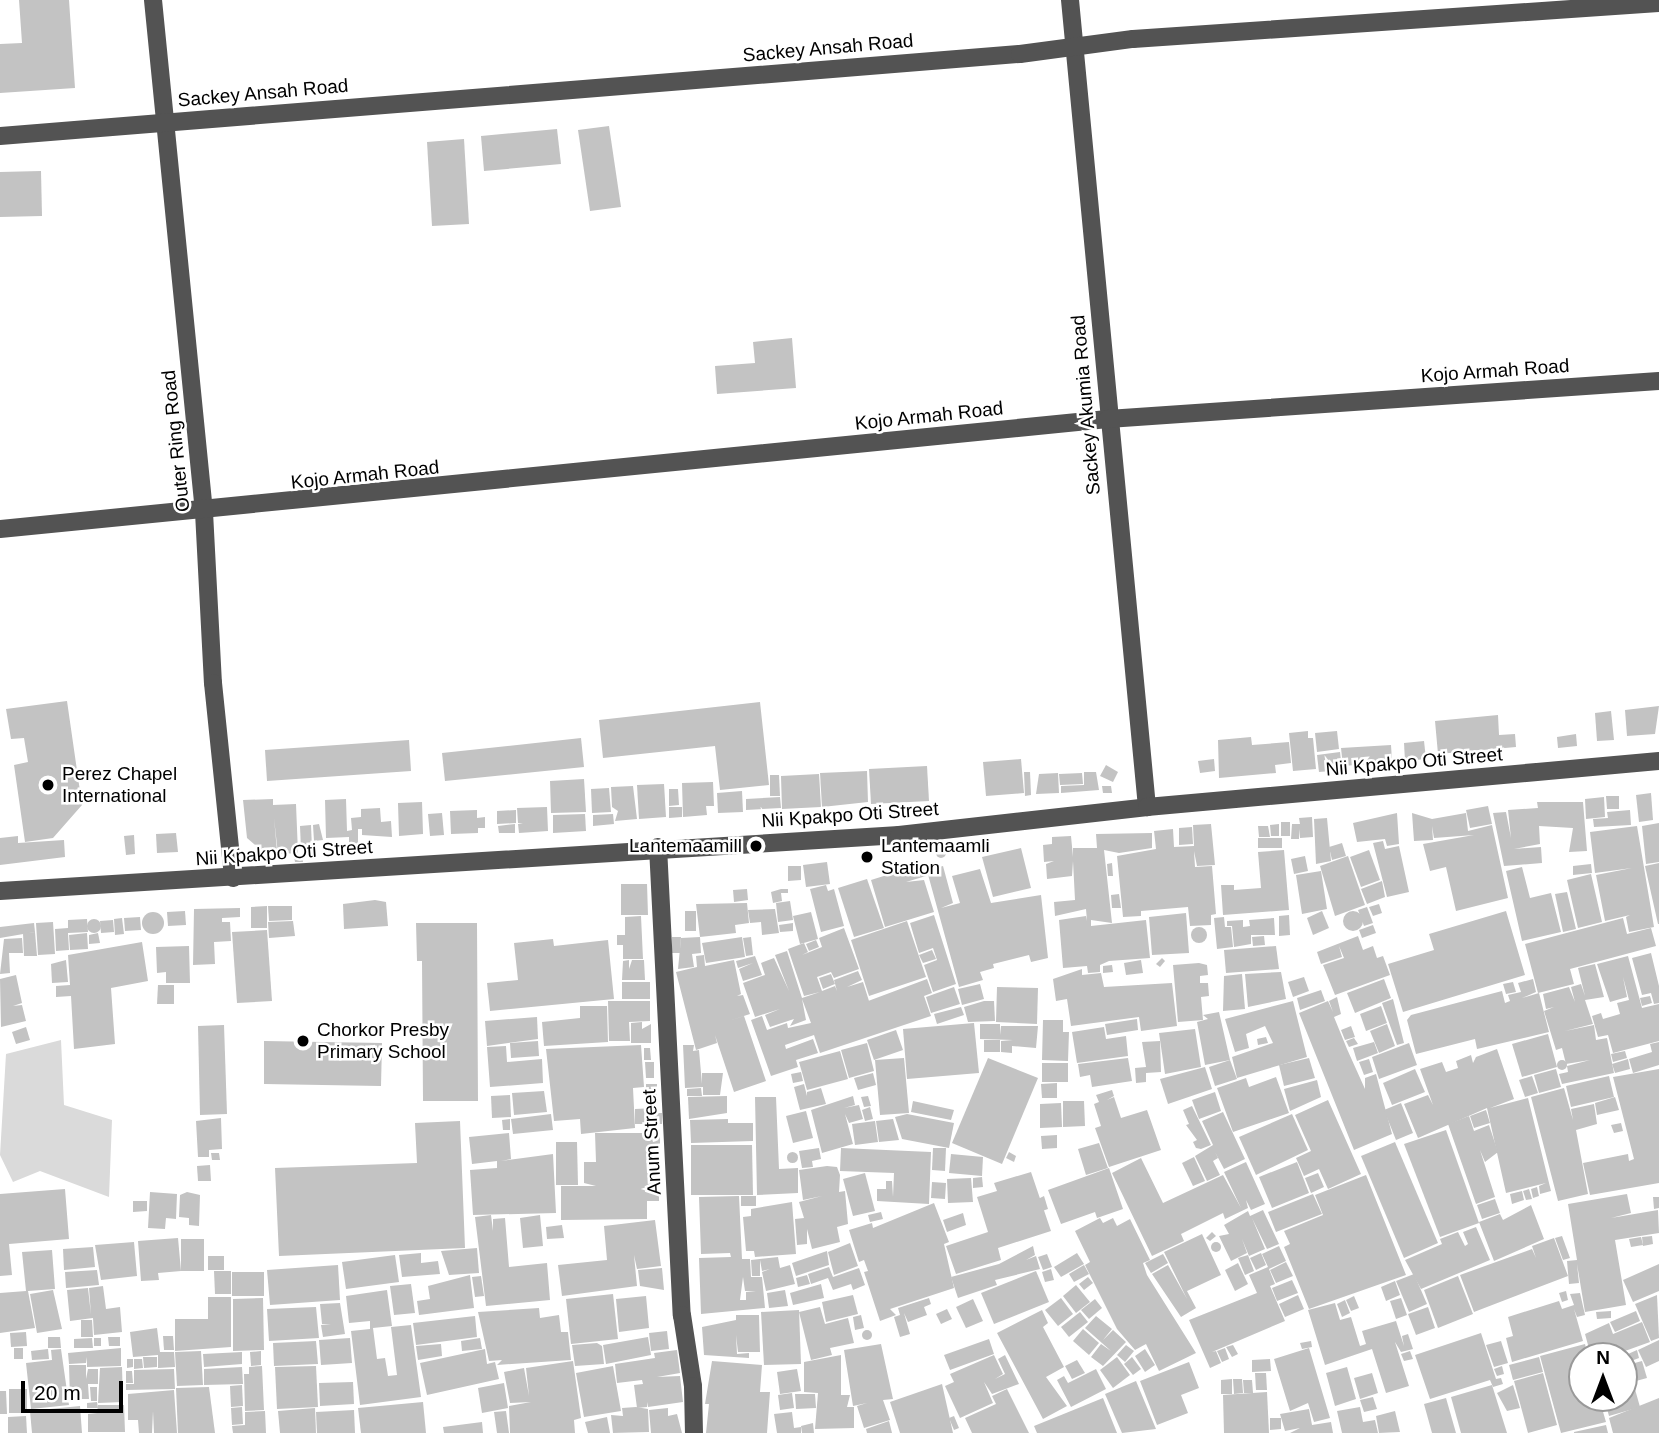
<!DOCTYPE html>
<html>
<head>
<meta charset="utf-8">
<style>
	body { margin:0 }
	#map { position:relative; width:1659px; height:1433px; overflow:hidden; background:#fff; font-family:Arial,sans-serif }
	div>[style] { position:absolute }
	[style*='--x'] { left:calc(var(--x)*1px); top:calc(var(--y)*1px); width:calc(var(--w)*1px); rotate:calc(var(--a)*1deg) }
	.green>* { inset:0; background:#dadada }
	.building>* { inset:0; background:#c3c3c3 }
	.round { border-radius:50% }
	.minor>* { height:18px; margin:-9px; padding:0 9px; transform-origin:9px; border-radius:9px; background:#535353 }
	.dots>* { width:19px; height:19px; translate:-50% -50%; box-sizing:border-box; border:4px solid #fff; border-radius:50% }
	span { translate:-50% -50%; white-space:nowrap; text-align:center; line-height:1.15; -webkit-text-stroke:5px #fff; paint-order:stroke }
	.street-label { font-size:19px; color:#000 }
	.poi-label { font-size:19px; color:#000 }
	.left { translate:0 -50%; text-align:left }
	.right { translate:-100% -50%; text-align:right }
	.north { position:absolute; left:1568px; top:1342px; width:70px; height:70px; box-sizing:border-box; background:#fff; border:2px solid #999; border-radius:50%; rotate:0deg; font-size:19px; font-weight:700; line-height:28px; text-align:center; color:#000 }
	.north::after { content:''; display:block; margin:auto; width:24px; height:32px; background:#000; clip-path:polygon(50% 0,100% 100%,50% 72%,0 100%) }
	.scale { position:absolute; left:21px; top:1381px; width:102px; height:32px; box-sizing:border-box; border:4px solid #000; border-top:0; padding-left:9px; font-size:21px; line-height:24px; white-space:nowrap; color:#000; -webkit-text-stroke:5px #fff; paint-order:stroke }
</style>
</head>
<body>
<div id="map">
	<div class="green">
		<i style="clip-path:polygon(61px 1040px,64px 1105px,112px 1120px,109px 1197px,40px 1171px,13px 1182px,0 1155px,6px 1054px)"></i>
	</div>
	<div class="building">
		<i style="clip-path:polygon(19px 0,69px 0,75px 88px,0 93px,0 44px,22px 43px)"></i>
		<i style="clip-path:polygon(609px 126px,621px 207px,590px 211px,578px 130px)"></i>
		<i style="clip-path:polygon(557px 129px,561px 164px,484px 171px,481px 136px)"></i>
		<i style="clip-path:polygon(464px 139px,469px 224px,432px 226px,427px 142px)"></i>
		<i style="clip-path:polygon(41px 171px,42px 216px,0 217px,0 172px)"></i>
		<i style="clip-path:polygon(792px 338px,796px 388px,717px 394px,715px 366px,755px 363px,753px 342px)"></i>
		<i style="clip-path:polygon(67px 701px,82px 805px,53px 838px,25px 842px,14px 765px,28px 762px,24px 738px,11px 739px,6px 709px)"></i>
		<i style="clip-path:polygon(760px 702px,769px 785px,720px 790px,715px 746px,603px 758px,599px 720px)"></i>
		<i style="clip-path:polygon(1659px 706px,1655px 734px,1627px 736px,1625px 710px)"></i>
		<i style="clip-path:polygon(1611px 711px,1614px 740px,1597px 741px,1595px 713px)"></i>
		<i style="clip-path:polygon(1498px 715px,1499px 735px,1515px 734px,1516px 747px,1438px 754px,1435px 721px)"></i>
		<i style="clip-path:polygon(1308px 731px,1308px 738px,1313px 738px,1316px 769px,1293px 771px,1289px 733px)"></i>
		<i style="clip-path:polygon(1337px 731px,1339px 749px,1317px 752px,1315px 733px)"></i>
		<i style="clip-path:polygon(1576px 734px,1577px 746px,1558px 748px,1557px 737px)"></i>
		<i style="clip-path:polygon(1251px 737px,1252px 745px,1289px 742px,1291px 763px,1275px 765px,1276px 773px,1219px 778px,1218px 740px)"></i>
		<i style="clip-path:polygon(581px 738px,584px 767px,445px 781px,442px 753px)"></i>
		<i style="clip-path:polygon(409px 740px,411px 771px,267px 781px,265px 750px)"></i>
		<i style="clip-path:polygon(1424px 741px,1426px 759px,1405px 761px,1404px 743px)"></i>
		<i style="clip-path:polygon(1391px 745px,1392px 762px,1343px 766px,1341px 748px)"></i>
		<i style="clip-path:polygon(1340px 752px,1342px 770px,1319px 772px,1317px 755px)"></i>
		<i style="clip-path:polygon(1021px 759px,1024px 793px,986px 796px,983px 762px)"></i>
		<i style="clip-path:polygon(1214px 759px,1215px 771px,1200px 773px,1198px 761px)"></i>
		<i style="clip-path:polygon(1106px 765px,1118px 772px,1113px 782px,1100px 776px)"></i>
		<i style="clip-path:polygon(927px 766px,929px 801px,871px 804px,869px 769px)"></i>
		<i style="clip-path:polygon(867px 771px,868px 802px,822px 807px,820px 773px)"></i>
		<i style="clip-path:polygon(1024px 772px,1030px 772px,1031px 795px,1025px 796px)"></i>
		<i style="clip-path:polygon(1084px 772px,1096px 772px,1099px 790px,1061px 793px,1061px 786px,1084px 785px)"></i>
		<i style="clip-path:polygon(1058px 773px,1059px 793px,1036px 794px,1039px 774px)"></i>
		<i style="clip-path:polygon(1082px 773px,1083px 784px,1060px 785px,1059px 774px)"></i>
		<i style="clip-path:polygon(819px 774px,821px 807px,782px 809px,781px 776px)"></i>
		<i style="clip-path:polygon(770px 775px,779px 775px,780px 796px,770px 796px)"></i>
		<i style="clip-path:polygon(584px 779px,586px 812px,551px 813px,550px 781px)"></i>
		<i style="clip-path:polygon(713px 782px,714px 806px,706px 806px,707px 815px,683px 817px,682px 783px)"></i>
		<i style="clip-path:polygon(664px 784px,666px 817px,639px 819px,637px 785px)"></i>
		<i style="clip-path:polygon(633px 786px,637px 819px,615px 821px,618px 811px,612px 807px,611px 787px)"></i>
		<i style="clip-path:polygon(1102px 786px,1111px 786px,1112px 793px,1103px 793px)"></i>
		<i style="clip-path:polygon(609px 788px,611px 812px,592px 813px,591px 789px)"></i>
		<i style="clip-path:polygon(669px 789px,678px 789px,679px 805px,669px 806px)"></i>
		<i style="clip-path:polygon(742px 791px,743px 812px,718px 813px,717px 793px)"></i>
		<i style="clip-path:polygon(1651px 793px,1653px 820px,1639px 822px,1636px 795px)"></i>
		<i style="clip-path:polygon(1606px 796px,1619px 796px,1619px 809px,1607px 809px)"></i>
		<i style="clip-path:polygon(780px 797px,781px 808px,746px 810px,746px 799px)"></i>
		<i style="clip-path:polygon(1604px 797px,1605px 817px,1586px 819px,1585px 799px)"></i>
		<i style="clip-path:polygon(273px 799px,273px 805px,296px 804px,298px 853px,278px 854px,274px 818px,277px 851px,262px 851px,247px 838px,243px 800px)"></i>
		<i style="clip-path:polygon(346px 799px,347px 831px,352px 830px,351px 818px,361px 817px,361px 809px,380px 808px,381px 822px,391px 821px,392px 837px,362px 835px,362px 829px,358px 829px,358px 844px,349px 845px,349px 837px,326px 838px,325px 800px)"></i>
		<i style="clip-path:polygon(422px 802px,423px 834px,399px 836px,398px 803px)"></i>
		<i style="clip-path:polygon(1537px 802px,1583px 802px,1587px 851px,1569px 852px,1573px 828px,1539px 826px,1540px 844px,1514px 849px,1541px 847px,1542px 863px,1504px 866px,1493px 813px,1506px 812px,1511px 838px,1508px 810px,1538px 808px)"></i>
		<i style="clip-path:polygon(1488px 806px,1492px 824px,1470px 828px,1466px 810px)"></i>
		<i style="clip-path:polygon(547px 807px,548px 831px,519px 833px,518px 824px,523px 823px,518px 823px,517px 808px)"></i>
		<i style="clip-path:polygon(669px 807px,682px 807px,682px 817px,669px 818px)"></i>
		<i style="clip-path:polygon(477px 810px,477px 818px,485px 817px,485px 828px,478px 828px,478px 833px,451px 834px,450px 811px)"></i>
		<i style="clip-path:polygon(516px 810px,516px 823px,497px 824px,497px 811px)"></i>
		<i style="clip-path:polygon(1630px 810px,1631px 825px,1594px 827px,1593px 819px,1608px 818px,1607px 812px)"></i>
		<i style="clip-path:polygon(442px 813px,444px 835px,430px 836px,428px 814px)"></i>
		<i style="clip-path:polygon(1397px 813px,1399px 844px,1387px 846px,1385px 839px,1357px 842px,1353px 823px)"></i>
		<i style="clip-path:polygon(1412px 813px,1432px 819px,1466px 813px,1468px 831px,1492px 825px,1508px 898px,1456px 911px,1446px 867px,1430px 871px,1423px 844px,1474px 835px,1434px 838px,1432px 826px,1433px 840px,1414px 841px)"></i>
		<i style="clip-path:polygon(585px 814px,586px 831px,553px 833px,553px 815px)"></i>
		<i style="clip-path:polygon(613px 814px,614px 824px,593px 826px,593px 815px)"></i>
		<i style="clip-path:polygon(1312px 817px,1313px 837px,1300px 838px,1299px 829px,1299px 839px,1291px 839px,1292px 824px,1300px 824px,1299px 818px)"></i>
		<i style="clip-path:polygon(1327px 818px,1331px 861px,1316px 864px,1314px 819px)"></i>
		<i style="clip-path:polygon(1281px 822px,1290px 822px,1290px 836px,1281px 836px)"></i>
		<i style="clip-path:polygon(1659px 823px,1659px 862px,1646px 864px,1642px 826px)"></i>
		<i style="clip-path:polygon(319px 824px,323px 840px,314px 841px,313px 825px)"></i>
		<i style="clip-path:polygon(515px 824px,515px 833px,499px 833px,498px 826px)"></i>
		<i style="clip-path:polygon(1211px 824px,1215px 865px,1197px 866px,1194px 851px,1195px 867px,1212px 866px,1216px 914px,1211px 915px,1211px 925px,1190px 926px,1188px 907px,1141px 911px,1141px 916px,1123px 917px,1117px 856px,1156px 849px,1154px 831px,1173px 829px,1174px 847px,1194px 846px,1193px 825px)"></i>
		<i style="clip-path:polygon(1279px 824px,1279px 836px,1271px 836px,1270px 825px)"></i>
		<i style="clip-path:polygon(311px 825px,312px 849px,301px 849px,300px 826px)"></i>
		<i style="clip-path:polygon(1258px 826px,1268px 826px,1270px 837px,1259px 837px)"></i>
		<i style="clip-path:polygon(1637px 826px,1654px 927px,1629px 932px,1626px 917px,1630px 915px,1605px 921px,1596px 875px,1632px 868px,1595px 873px,1590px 832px)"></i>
		<i style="clip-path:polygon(1192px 827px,1193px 844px,1179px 845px,1179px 828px)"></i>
		<i style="clip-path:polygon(176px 833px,178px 852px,157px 853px,156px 834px)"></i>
		<i style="clip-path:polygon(1152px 833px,1152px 848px,1119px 853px,1104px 850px,1112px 923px,1091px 920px,1091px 926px,1146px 920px,1150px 958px,1109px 961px,1100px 965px,1100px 972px,1088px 973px,1087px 966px,1063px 968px,1059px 920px,1086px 916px,1087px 921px,1086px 909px,1055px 916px,1054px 902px,1075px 900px,1073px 861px,1072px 876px,1047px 879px,1046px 864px,1054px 861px,1044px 862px,1043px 845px,1052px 844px,1052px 837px,1071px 836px,1073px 857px,1073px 848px,1097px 848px,1096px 834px)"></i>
		<i style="clip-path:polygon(134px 835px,135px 854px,126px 855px,124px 836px)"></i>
		<i style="clip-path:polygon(18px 836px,18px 843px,64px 840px,65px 857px,0 865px,0 838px)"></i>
		<i style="clip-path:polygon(1258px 838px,1282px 838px,1282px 848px,1258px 848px)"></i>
		<i style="clip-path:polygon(1383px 841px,1385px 849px,1399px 846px,1409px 892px,1387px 897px,1373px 843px)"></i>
		<i style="clip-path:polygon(1342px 843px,1346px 856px,1332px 860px,1329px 847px)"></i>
		<i class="round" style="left:936px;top:848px;width:10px;height:10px"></i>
		<i style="clip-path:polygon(1021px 848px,1031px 888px,993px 897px,982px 857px)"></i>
		<i style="clip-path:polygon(1284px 850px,1289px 910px,1223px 915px,1221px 885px,1234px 885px,1234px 890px,1261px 888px,1258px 852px)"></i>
		<i style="clip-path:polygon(1369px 850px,1380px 880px,1361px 887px,1350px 857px)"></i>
		<i style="clip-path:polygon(294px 856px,302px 856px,303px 862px,295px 862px)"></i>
		<i style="clip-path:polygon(1305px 856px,1308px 871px,1294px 874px,1291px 859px)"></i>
		<i style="clip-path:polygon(1348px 856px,1365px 905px,1335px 916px,1320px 866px)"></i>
		<i style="clip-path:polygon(827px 862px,830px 884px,806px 887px,803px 865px)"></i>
		<i style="clip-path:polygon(1112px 863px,1113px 876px,1108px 876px,1107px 864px)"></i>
		<i style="clip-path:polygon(1659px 863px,1659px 924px,1658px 924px,1645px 866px)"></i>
		<i style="clip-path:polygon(922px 864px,926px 876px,906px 882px,924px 880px,934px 912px,885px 927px,871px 880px)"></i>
		<i style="clip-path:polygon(1591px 864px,1592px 873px,1573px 875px,1573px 866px)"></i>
		<i style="clip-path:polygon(788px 866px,801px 866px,801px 880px,788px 881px)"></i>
		<i style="clip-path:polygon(943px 866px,953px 903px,941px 908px,960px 903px,952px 876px,980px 869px,991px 903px,1041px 895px,1048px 958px,1031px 962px,1029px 955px,993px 964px,994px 968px,980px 972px,983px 980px,959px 987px,927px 871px)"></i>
		<i style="clip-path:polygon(1522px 867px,1530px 898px,1551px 893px,1561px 932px,1522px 941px,1506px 871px)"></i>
		<i style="clip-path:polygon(1321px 871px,1327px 909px,1302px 914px,1296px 875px)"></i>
		<i style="clip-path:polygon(1591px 874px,1602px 922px,1578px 928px,1567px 880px)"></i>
		<i style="clip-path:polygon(867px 879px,884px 928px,854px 937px,838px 888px)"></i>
		<i style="clip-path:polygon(1382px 881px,1385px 897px,1367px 904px,1361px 889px)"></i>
		<i style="clip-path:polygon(621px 884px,647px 884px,648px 915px,621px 915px)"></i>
		<i style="clip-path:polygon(826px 885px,828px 891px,834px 889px,844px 926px,821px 932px,810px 889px)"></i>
		<i style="clip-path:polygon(747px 889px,748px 900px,734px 902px,733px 890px)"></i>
		<i style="clip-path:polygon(781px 889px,788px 889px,788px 893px,781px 893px,782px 901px,773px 903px,771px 892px)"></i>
		<i style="clip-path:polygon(1567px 892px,1576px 929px,1563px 932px,1555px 894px)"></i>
		<i style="clip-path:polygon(1119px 894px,1121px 908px,1112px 908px,1111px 895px)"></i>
		<i style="clip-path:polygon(375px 900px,386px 902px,388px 926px,344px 929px,343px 904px)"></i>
		<i style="clip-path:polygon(790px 901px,793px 920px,778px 922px,776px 903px)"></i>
		<i style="clip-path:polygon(747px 903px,749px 923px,735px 925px,736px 933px,700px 937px,696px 904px)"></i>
		<i style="clip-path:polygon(1379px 904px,1382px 913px,1373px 916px,1369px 907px)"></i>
		<i style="clip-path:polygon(267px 906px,267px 928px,251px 928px,251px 907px)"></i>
		<i style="clip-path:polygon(268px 906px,292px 906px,292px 920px,269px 921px)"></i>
		<i style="clip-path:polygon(1367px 907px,1373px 923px,1364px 926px,1358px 910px)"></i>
		<i style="clip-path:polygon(240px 908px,240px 917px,222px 918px,222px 922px,230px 922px,231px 941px,214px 942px,215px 964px,193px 965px,194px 909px)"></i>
		<i style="clip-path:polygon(775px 909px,779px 933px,762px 935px,761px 922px,750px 923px,748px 910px)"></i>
		<i style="clip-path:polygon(185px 911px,186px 925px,168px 926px,167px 912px)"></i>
		<i style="clip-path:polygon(685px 911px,696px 911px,696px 931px,685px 931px)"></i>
		<i style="clip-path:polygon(1322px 911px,1329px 928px,1313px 935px,1307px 918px)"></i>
		<i style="clip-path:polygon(1506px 911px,1525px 975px,1403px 1012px,1388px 964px,1434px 950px,1429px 934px)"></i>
		<i class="round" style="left:1343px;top:911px;width:20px;height:20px"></i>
		<i class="round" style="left:142px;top:912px;width:22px;height:22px"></i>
		<i style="clip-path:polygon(811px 912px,818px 939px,800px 944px,793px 916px)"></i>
		<i style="clip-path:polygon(1186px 913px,1189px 953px,1152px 955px,1149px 917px)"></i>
		<i style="clip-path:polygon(934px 915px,956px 984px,933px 992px,924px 965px,937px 960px,933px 948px,919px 953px,910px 923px)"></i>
		<i style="clip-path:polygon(1289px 915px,1290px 935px,1279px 936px,1279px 916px)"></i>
		<i style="clip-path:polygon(641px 916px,643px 959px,623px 959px,623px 945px,617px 945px,617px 935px,625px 935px,625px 917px)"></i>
		<i style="clip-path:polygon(140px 917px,141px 930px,125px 931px,124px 918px)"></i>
		<i style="clip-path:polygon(1224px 917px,1225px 927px,1231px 927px,1233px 947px,1217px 949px,1214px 918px)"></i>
		<i style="clip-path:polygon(122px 918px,124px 934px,115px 935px,114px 919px)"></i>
		<i style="clip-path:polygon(1274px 918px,1275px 935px,1251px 935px,1251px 944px,1234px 947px,1232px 926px,1227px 926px,1227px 921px,1243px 920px,1243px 927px,1250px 926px,1249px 920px)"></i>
		<i style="clip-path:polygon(1623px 918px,1627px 934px,1651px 928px,1656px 946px,1570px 969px,1574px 984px,1538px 993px,1525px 944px)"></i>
		<i class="round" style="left:87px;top:919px;width:14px;height:14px"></i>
		<i style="clip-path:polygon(87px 919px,88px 932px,68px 933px,69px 950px,56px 951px,55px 929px,68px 928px,68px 920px)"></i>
		<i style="clip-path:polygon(113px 920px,114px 932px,101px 933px,100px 921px)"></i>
		<i style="clip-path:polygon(293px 921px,295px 936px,269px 938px,268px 922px)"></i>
		<i style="clip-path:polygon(907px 921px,926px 977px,869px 996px,851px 940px)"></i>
		<i style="clip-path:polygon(53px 922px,55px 954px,38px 955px,36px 923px)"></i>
		<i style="clip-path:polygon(34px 923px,35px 932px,0 938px,0 927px)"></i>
		<i style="clip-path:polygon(416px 923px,477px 923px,478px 1101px,423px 1101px,422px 961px,417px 961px)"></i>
		<i style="clip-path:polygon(793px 923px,793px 931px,780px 932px,779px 925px)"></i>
		<i style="clip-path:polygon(1373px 925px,1376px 933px,1362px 938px,1359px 930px)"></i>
		<i class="round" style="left:1191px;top:927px;width:16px;height:16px"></i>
		<i style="clip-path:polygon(844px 928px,859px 969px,834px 978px,831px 972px,817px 977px,822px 991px,835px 986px,837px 991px,834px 980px,858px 971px,862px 980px,847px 987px,863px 982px,869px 1001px,820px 1019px,927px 979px,932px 993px,924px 996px,931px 1016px,820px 1053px,814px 1035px,785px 1045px,786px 1049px,813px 1039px,818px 1053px,796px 1060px,798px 1067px,771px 1076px,751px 1020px,762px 1016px,767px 1030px,787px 1023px,788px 1028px,811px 1023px,802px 999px,806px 1020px,790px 1026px,794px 1019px,770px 1027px,765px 1015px,780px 1009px,755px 1017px,743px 983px,765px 975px,761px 963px,774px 958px,789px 991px,775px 955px,787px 951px,802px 998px,820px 992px,804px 996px,788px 949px,804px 943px,808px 952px,802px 955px,822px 947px,819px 938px)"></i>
		<i style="clip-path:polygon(267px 930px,272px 1001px,237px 1003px,232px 932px)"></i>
		<i style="clip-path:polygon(35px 932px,37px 956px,24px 956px,23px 933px)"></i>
		<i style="clip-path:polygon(87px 933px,88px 949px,70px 950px,69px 935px)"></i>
		<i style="clip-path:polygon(98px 933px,100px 943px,89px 944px,89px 935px)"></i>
		<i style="clip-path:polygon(1264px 936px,1265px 945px,1253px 946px,1252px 937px)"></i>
		<i style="clip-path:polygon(1358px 936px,1363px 950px,1373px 946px,1377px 958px,1383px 956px,1390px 975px,1335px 995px,1323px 965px,1344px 958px,1339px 946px,1342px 957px,1321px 964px,1317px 952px)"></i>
		<i style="clip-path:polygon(672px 937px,681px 937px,680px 953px,672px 953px)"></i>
		<i style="clip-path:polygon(700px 937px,701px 953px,692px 954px,694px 967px,678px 969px,681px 938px)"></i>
		<i style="clip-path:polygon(742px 937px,745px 957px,706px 963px,702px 943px)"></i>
		<i style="clip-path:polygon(751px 937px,753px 955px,746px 956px,743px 938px)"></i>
		<i style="clip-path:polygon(22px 938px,23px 953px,9px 953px,10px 973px,0 974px,4px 939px)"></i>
		<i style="clip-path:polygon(553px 939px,554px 946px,608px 940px,614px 999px,490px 1011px,487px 983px,518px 980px,514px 943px)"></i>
		<i style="clip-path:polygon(816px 940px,819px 947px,809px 951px,806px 944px)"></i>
		<i style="clip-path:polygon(142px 942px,148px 981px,111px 988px,115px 1044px,74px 1049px,71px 996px,56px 997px,56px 986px,70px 985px,68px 955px)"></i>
		<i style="clip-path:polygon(189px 946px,190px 983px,166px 983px,166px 972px,157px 973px,156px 947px)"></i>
		<i style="clip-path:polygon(1276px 946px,1279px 969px,1226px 973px,1224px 950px)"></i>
		<i style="clip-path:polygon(932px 950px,936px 959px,923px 963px,919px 955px)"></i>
		<i style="clip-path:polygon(1651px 953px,1659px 986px,1659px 1003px,1654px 1004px,1651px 993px,1642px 995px,1632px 958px)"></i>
		<i style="clip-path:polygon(704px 955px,705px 966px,734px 960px,741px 994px,737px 996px,743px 995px,750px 1014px,719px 1024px,744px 1016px,766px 1081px,734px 1092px,715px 1035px,717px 1043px,696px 1050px,676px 972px,697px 967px,696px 956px)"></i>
		<i style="clip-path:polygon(755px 956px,762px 975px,743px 981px,739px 969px,753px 963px,738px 968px,736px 961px)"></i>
		<i style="clip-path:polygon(1628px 956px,1642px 1008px,1659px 1004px,1659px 1041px,1613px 1053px,1608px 1035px,1598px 1037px,1592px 1016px,1601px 1013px,1603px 1019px,1620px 1014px,1617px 1003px,1629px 1000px,1623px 977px,1627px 997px,1610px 1002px,1597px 964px)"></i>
		<i style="clip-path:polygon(1162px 958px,1165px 961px,1160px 967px,1156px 964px)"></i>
		<i style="clip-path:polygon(66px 960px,68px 982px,52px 983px,51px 964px)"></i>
		<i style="clip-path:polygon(629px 960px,629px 969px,632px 960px,644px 960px,645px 980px,622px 980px,623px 961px)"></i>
		<i style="clip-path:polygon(1141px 960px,1143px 973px,1126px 975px,1124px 963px)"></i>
		<i style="clip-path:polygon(1199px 963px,1207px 965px,1208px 975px,1200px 976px,1200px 983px,1208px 983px,1209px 996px,1201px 997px,1203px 1020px,1178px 1022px,1173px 965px)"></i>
		<i style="clip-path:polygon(1595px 964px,1604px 997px,1585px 1000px,1593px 1024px,1565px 1031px,1594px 1025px,1596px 1040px,1607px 1038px,1614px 1073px,1562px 1084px,1559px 1074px,1568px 1072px,1567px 1066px,1590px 1060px,1566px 1064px,1562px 1048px,1556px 1050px,1544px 1011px,1554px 1007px,1546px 1009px,1543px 994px,1569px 987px,1575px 1002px,1571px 987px,1581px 984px,1585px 996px,1578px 968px)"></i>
		<i style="clip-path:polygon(1112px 965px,1113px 972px,1103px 973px,1103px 966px)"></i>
		<i style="clip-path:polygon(1082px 969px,1082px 975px,1101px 973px,1104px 987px,1172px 983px,1177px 1026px,1141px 1031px,1139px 1017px,1071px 1026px,1067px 999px,1056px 1001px,1053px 979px)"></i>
		<i style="clip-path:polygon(1281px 972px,1286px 999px,1248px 1007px,1245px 974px)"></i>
		<i style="clip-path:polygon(831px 974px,835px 984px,823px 989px,819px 978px)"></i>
		<i style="clip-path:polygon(1242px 974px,1245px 1009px,1223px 1011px,1224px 976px)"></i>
		<i style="clip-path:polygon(16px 975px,22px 1003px,13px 1006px,22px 1005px,26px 1021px,1px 1027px,0 979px)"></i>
		<i style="clip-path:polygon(1304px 977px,1309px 991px,1293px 997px,1288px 982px)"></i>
		<i style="clip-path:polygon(1384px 979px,1391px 998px,1355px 1013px,1347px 993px)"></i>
		<i style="clip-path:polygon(1533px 979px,1536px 992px,1522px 998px,1539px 993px,1549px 1032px,1477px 1049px,1475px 1039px,1416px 1054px,1407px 1020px,1411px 1015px,1502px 991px,1505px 1003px,1510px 1001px,1508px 995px,1521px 992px,1518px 983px)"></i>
		<i style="clip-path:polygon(622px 982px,650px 982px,650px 999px,622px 999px)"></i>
		<i style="clip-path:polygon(1513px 982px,1516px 992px,1506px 994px,1503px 984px)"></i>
		<i style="clip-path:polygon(980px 984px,984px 999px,962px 1005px,958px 989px)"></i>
		<i style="clip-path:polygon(158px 985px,174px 985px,174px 1004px,157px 1004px)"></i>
		<i style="clip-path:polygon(954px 987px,960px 1004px,931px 1013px,926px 997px)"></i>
		<i style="clip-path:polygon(997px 987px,1038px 988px,1037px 1024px,996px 1022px)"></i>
		<i style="clip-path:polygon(1321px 990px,1325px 1001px,1300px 1010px,1297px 998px)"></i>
		<i style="clip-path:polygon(1650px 996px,1652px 1003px,1642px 1006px,1640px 998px)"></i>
		<i style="clip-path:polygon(1337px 997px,1341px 1014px,1334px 1017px,1347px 1049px,1365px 1089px,1365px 1078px,1376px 1074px,1392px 1134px,1354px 1150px,1299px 1013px,1328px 1001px,1333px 1012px,1329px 1001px)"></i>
		<i style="clip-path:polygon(1393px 999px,1404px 1043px,1397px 1045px,1382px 1003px)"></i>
		<i style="clip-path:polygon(608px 1001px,650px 1001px,650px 1021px,629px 1022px,630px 1041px,609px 1041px)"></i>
		<i style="clip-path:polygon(984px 1001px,994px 1001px,995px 1021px,968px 1022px,964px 1007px)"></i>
		<i style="clip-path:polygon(1293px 1001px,1307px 1057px,1237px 1078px,1232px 1057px,1273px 1043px,1265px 1026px,1246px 1034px,1249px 1048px,1235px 1052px,1225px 1019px)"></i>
		<i style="clip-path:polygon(580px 1006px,607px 1006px,608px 1042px,544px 1046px,542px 1022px,580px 1018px)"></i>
		<i style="clip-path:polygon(1381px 1006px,1387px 1023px,1366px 1031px,1360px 1014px)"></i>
		<i style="clip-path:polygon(961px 1007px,964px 1015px,937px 1024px,934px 1014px)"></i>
		<i style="clip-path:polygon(1219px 1012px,1230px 1060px,1205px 1065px,1197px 1022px,1208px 1019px,1203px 1015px)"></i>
		<i style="clip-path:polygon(537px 1017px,538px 1039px,487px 1046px,485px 1021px)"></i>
		<i style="clip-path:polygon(1137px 1019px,1138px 1030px,1107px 1035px,1105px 1024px)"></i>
		<i style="clip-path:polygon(1043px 1020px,1063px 1020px,1063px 1032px,1069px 1032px,1068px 1061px,1042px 1060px)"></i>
		<i style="clip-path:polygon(642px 1022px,642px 1029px,651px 1024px,651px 1043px,631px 1043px,631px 1023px)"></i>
		<i style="clip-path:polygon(974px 1023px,979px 1073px,907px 1079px,903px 1029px)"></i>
		<i style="clip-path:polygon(980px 1024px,1000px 1024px,1000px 1035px,1001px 1026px,1038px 1026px,1036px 1048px,1012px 1046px,1012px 1053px,1001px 1052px,1001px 1041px,1013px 1040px,980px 1039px)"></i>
		<i style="clip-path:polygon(1387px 1024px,1395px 1046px,1379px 1053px,1370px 1031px)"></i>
		<i style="clip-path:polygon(224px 1025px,227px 1114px,200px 1115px,198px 1026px)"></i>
		<i style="clip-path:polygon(1351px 1026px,1355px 1037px,1345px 1040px,1341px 1030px)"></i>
		<i style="clip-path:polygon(26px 1027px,30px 1040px,16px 1044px,12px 1032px)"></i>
		<i style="clip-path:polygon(1104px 1027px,1106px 1039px,1126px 1036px,1128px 1056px,1077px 1063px,1072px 1032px)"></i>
		<i style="clip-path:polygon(1195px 1029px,1201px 1067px,1165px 1074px,1159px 1033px)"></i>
		<i style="clip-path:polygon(896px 1030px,903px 1050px,874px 1060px,867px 1040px)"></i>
		<i style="clip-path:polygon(1548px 1034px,1557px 1067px,1522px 1077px,1512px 1044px)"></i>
		<i style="clip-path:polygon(1266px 1037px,1268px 1043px,1258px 1045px,1257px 1039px)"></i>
		<i style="clip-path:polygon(1354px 1038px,1358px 1044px,1349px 1047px,1346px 1041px)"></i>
		<i style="clip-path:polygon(984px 1040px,1000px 1040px,1000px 1052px,984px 1052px)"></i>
		<i style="clip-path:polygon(264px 1041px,382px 1043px,381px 1086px,264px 1084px)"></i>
		<i style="clip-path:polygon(538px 1041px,539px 1056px,511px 1058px,510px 1043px)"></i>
		<i style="clip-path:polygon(1160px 1041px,1161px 1072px,1146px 1073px,1146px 1082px,1136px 1083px,1135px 1068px,1146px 1067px,1142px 1042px)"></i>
		<i style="clip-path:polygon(1374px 1042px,1378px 1053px,1357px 1061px,1353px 1048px)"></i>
		<i style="clip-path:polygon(1659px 1042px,1659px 1065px,1633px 1073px,1629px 1059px,1652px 1052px,1650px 1044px)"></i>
		<i style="clip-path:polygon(867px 1043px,874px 1071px,849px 1078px,841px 1050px)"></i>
		<i style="clip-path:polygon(1409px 1043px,1417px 1065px,1379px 1079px,1372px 1057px)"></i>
		<i style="clip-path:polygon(641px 1045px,644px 1087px,633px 1088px,635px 1128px,581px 1134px,580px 1119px,554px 1121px,546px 1049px)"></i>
		<i style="clip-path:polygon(683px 1045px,694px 1045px,693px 1051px,699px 1050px,702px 1084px,702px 1073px,723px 1073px,720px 1095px,703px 1095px,703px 1087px,685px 1088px)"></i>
		<i style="clip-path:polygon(506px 1046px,507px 1062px,542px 1059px,543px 1083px,490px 1087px,487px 1047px)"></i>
		<i style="clip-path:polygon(644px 1048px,650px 1048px,651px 1060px,644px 1060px)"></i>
		<i style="clip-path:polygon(1497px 1049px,1514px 1099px,1490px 1108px,1528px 1098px,1551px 1191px,1540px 1194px,1539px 1186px,1546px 1183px,1506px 1193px,1487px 1108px,1418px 1138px,1404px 1104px,1428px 1095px,1433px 1105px,1420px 1069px,1442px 1062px,1446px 1072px,1458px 1068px,1456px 1061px,1471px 1055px,1473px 1063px,1476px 1057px)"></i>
		<i style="clip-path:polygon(840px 1051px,848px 1079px,807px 1090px,799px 1062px)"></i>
		<i style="clip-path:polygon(1625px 1051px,1627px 1058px,1613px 1062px,1611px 1054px)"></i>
		<i style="clip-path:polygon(904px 1058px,909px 1113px,880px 1115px,875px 1060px)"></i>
		<i style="clip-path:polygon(988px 1058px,1038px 1078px,1002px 1164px,952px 1143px)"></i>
		<i style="clip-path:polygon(1128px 1058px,1132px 1081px,1092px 1087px,1090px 1075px,1080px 1077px,1078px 1064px)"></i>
		<i style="clip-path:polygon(1309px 1058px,1315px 1078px,1284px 1086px,1279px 1065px)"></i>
		<i style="clip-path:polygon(1369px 1059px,1373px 1072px,1364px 1075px,1359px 1062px)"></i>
		<i style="clip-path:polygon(1628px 1059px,1630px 1069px,1615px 1073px,1612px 1064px)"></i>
		<i class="round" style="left:1557px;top:1060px;width:10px;height:10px"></i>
		<i style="clip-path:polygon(1230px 1060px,1237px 1079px,1215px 1086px,1209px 1067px)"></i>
		<i style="clip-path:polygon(645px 1062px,654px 1062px,654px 1078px,646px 1078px)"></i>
		<i style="clip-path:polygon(1042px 1063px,1068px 1063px,1068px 1082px,1042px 1082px)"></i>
		<i style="clip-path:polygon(1205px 1067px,1212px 1089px,1168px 1104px,1160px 1079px)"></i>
		<i style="clip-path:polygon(1415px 1069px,1425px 1092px,1392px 1105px,1383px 1083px)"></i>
		<i style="clip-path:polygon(1556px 1069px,1561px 1087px,1539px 1093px,1534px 1075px)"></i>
		<i style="clip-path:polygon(1659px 1069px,1659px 1183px,1590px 1195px,1583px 1163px,1628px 1154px,1629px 1161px,1634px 1159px,1613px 1077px)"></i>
		<i style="clip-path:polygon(801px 1072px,803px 1081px,793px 1083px,791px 1074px)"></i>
		<i style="clip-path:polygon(873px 1073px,876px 1085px,858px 1090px,854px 1078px)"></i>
		<i style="clip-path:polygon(1532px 1076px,1538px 1093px,1525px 1097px,1519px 1080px)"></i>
		<i style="clip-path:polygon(1609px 1076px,1614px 1097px,1571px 1107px,1566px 1086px)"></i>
		<i style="clip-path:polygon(1276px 1077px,1289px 1113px,1233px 1132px,1217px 1088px,1246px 1078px,1249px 1087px)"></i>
		<i style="clip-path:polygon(1317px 1080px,1321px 1097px,1290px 1111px,1284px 1089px)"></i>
		<i style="clip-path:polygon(1057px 1083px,1057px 1098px,1042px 1098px,1041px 1084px)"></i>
		<i style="clip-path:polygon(646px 1084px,657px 1084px,657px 1098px,646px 1098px)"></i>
		<i style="clip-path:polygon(804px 1084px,807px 1096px,807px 1092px,821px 1088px,826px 1104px,800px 1110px,794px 1087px)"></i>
		<i style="clip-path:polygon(701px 1088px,702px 1096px,687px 1096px,687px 1089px)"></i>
		<i style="clip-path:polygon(1564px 1088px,1573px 1120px,1571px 1109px,1594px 1104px,1597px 1124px,1576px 1130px,1588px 1194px,1558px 1201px,1531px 1097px)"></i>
		<i style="clip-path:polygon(1112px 1090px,1114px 1096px,1107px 1100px,1114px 1097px,1121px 1118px,1147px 1110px,1161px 1150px,1109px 1167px,1095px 1128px,1101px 1126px,1094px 1104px,1099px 1102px,1096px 1095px)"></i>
		<i style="clip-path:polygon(544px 1091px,547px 1112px,514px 1115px,512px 1093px)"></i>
		<i style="clip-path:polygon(1215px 1092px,1221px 1111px,1199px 1119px,1192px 1100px)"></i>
		<i style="clip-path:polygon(510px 1095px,511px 1117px,492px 1118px,491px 1096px)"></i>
		<i style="clip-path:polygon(727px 1096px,727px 1113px,689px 1119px,688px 1097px)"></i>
		<i style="clip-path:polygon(853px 1096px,855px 1105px,844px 1108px,859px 1105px,863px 1119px,849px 1123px,845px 1114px,853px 1144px,822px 1153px,811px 1110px)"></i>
		<i style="clip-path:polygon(868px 1096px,871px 1106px,864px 1107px,861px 1097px)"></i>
		<i style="clip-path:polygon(755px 1097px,776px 1097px,779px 1169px,798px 1168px,798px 1193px,757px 1195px)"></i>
		<i style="clip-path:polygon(1615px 1097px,1619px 1110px,1597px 1115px,1595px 1103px)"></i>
		<i style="clip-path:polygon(1328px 1100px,1361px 1174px,1328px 1189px,1319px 1169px,1304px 1176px,1296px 1158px,1311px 1151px,1295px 1115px)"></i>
		<i style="clip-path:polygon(913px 1101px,954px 1110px,951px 1120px,911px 1112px)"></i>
		<i style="clip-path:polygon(1063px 1101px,1084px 1101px,1085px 1126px,1063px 1127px)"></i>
		<i style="clip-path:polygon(1061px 1103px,1062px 1127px,1040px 1128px,1040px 1104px)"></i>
		<i style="clip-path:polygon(1401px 1103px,1413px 1133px,1396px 1140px,1384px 1110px)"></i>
		<i style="clip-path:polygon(1192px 1106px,1211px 1145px,1201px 1149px,1196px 1148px,1193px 1142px,1197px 1140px,1186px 1125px,1189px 1124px,1183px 1110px)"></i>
		<i style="clip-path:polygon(870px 1107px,873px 1119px,865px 1121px,862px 1110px)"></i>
		<i style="clip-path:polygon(655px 1108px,655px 1113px,662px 1113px,662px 1124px,635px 1124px,635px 1109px)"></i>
		<i style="clip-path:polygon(1486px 1110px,1490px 1123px,1474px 1128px,1470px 1116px)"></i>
		<i style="clip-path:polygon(806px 1111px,813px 1138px,793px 1143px,786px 1116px)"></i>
		<i style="clip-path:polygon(1223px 1112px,1245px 1159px,1224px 1169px,1215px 1152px,1218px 1158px,1213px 1161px,1220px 1175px,1207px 1181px,1195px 1156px,1213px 1145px,1202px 1121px)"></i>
		<i style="clip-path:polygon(551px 1114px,553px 1130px,513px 1134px,511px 1119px)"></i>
		<i style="clip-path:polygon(907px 1114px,954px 1123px,949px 1148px,902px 1139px,895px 1117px)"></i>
		<i style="clip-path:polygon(1292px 1114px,1308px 1150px,1256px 1175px,1239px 1137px)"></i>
		<i style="clip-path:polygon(1469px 1116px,1474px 1131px,1489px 1125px,1498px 1152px,1485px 1162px,1480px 1150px,1495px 1197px,1476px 1204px,1448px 1124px)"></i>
		<i style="clip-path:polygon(221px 1118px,222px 1149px,209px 1150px,209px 1157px,198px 1157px,196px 1121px)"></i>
		<i style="clip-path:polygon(510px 1119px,510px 1130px,503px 1130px,502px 1120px)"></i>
		<i style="clip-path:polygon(728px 1119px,728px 1123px,753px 1123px,753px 1141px,691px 1143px,690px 1120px)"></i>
		<i style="clip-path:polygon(893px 1119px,899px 1140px,879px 1142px,876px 1121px)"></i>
		<i style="clip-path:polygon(460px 1121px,465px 1248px,279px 1256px,275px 1168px,417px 1163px,415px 1123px)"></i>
		<i style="clip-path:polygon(875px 1121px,878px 1142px,855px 1145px,852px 1124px)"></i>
		<i style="clip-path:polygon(1621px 1123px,1623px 1131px,1614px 1133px,1611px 1125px)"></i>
		<i style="clip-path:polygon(1446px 1130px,1479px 1223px,1440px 1237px,1404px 1144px)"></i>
		<i style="clip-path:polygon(509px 1133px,511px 1159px,501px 1161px,553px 1154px,556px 1213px,473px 1215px,470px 1170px,497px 1168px,497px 1161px,472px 1164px,469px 1137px)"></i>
		<i style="clip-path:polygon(595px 1133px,660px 1133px,660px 1157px,650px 1157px,651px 1183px,659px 1183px,659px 1201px,647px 1201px,647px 1219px,561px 1220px,561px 1186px,596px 1186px,584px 1183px,584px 1162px,596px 1162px)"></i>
		<i style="clip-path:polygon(1057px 1135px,1057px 1148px,1042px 1149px,1041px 1136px)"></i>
		<i style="clip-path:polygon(556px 1142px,577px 1142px,578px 1185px,556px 1185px)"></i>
		<i style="clip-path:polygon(1395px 1142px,1438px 1243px,1404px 1258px,1361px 1156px)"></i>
		<i style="clip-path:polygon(1099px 1143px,1108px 1168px,1086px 1175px,1078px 1149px)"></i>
		<i style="clip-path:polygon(691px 1145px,752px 1145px,753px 1195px,691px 1195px)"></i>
		<i style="clip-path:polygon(819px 1148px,821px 1159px,812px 1161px,813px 1167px,802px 1168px,799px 1151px)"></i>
		<i style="clip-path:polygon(841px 1148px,931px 1152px,929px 1204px,877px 1201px,877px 1189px,886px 1189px,886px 1181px,892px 1181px,893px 1197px,894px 1173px,840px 1171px)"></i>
		<i style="clip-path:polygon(933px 1148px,946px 1148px,945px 1171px,932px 1170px)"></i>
		<i class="round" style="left:786.5px;top:1151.5px;width:11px;height:11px"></i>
		<i style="clip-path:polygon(1009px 1152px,1016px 1156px,1014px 1162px,1006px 1158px)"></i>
		<i style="clip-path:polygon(211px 1153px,219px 1153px,220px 1160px,212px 1160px)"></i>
		<i style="clip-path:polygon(951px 1154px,983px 1157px,982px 1176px,949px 1173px)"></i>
		<i style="clip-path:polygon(1194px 1157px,1205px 1181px,1193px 1186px,1182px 1163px)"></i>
		<i style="clip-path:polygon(1141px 1158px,1163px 1203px,1223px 1175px,1241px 1208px,1224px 1172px,1246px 1162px,1265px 1204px,1251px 1210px,1246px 1200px,1248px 1208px,1225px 1219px,1223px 1213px,1181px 1234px,1184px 1241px,1152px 1256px,1112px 1173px)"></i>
		<i style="clip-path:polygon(1297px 1162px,1309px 1193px,1272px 1208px,1259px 1177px)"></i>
		<i style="clip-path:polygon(210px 1165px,211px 1181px,198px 1181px,197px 1166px)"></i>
		<i style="clip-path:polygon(827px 1166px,837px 1167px,840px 1175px,839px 1192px,845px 1191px,848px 1224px,837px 1227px,840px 1242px,812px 1249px,807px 1229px,807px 1244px,797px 1245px,795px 1219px,804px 1218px,799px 1202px,822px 1196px,803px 1200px,799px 1170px)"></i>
		<i style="clip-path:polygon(1109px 1168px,1123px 1209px,1097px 1218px,1095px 1212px,1061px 1224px,1048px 1190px)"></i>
		<i style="clip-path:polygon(1031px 1172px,1051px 1231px,998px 1248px,1001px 1260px,956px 1274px,946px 1246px,988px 1232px,977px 1197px,997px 1191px,994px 1183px)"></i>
		<i style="clip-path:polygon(865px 1173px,875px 1211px,853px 1216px,843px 1179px)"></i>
		<i style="clip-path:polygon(1318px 1173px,1324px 1187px,1311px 1193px,1305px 1178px)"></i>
		<i style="clip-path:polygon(1366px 1175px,1406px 1275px,1309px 1309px,1284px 1247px,1290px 1244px,1284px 1231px,1323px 1215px,1315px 1195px)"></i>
		<i style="clip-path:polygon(982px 1177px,983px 1187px,973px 1188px,973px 1178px)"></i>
		<i style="clip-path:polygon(971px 1178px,973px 1202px,948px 1203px,947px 1179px)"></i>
		<i style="clip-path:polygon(932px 1182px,946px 1183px,945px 1199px,931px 1198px)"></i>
		<i style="clip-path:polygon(1537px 1187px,1539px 1196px,1533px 1198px,1531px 1189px)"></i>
		<i style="clip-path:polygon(65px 1189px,69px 1239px,9px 1244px,12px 1275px,0 1276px,0 1194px)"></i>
		<i style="clip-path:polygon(1529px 1189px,1532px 1199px,1526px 1200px,1523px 1191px)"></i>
		<i style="clip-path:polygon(1522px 1191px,1524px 1200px,1512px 1204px,1510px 1194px)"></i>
		<i style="clip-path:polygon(150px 1192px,177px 1194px,176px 1219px,166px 1218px,165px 1229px,148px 1228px)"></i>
		<i style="clip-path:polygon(187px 1192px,200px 1195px,199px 1226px,189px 1225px,189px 1218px,179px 1217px,180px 1195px)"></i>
		<i style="clip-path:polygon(1313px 1194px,1322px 1214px,1276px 1232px,1268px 1212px)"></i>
		<i style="clip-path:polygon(1627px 1194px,1631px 1213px,1611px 1218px,1658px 1210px,1659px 1233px,1615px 1240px,1626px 1305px,1585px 1312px,1577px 1264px,1579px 1283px,1569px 1284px,1567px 1261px,1577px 1260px,1568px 1204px)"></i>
		<i style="clip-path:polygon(evenodd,739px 1196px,742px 1259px,750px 1259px,751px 1277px,762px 1277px,765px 1308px,701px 1314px,699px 1258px,731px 1257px,730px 1253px,701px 1254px,699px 1197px,739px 1196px,743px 1277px,745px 1291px,756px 1291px,746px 1292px,746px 1300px,740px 1300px,743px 1277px)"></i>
		<i style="clip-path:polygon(741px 1196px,756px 1196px,756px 1206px,741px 1206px)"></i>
		<i style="clip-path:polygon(1044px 1196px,1048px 1209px,1042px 1211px,1038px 1199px)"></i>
		<i style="clip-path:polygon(1653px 1197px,1659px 1197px,1659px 1208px,1654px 1209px)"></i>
		<i style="clip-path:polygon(1495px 1199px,1500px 1213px,1482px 1219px,1477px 1205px)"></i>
		<i style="clip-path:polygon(133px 1201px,147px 1201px,147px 1211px,133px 1212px)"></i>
		<i style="clip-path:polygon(792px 1202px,796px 1254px,755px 1257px,754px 1251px,746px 1251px,743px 1217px,751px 1216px,751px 1209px)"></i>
		<i style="clip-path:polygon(934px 1203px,949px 1242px,944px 1244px,954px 1288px,890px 1309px,896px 1315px,880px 1321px,864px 1272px,868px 1271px,864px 1260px,859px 1262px,849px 1230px,872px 1223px,873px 1228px)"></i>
		<i style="clip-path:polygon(1531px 1205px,1544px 1239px,1494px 1261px,1479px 1222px,1500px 1214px,1503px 1220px)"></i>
		<i style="clip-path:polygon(1263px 1210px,1279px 1244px,1267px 1249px,1252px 1218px,1265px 1249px,1249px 1256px,1242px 1239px,1247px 1253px,1231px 1261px,1219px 1236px,1229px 1234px,1224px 1225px,1248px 1211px,1250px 1216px)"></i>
		<i style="clip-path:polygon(881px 1212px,883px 1219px,870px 1222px,868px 1215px)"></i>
		<i style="clip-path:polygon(963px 1213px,966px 1225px,947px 1232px,943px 1220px)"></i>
		<i style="clip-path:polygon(491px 1215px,493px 1231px,493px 1219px,505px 1218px,509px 1267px,547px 1263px,550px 1300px,486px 1306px,475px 1217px)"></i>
		<i style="clip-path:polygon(540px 1215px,543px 1246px,523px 1248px,520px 1218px)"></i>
		<i style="clip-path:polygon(1100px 1218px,1103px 1223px,1113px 1218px,1117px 1226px,1130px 1219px,1150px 1260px,1143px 1263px,1147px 1275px,1196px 1353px,1159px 1371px,1146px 1344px,1135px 1350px,1117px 1329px,1085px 1265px,1090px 1262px,1075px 1231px)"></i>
		<i style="clip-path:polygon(655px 1220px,661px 1266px,637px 1269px,634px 1255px,637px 1286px,562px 1296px,558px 1265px,607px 1260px,604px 1226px)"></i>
		<i style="clip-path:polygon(562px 1225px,564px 1238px,547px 1239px,546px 1227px)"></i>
		<i style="clip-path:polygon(1476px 1227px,1490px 1260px,1421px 1289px,1405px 1260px,1442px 1244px,1440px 1239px,1458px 1232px,1465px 1246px,1468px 1244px,1463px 1232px)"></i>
		<i style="clip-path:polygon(1212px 1232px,1216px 1236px,1210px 1241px,1206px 1238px)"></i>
		<i style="clip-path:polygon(1202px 1234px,1221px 1275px,1187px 1291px,1196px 1308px,1181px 1317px,1152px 1274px,1168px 1265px,1187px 1299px,1164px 1252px)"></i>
		<i style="clip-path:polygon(1562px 1236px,1570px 1258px,1563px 1260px,1555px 1238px)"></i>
		<i style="clip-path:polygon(1652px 1236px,1653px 1244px,1643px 1246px,1642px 1237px)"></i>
		<i style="clip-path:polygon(1641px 1237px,1643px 1245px,1631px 1247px,1629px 1239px)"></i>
		<i style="clip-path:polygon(178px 1238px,181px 1271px,158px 1273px,159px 1280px,141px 1281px,138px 1241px)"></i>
		<i style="clip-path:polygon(1554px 1238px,1568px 1276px,1474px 1312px,1460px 1275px,1532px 1249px,1536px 1258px,1532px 1246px)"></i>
		<i style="clip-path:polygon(181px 1239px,204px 1239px,204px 1271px,181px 1271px)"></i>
		<i style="clip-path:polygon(134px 1242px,137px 1276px,101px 1280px,95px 1245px)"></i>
		<i class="round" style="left:1211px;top:1242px;width:10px;height:10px"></i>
		<i style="clip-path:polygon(850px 1243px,858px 1266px,834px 1275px,828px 1252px)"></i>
		<i style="clip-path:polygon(1033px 1246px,1035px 1255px,1026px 1260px,1036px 1256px,1040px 1269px,995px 1280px,997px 1285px,958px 1298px,951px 1277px,999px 1264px)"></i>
		<i style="clip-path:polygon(1279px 1246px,1286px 1261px,1269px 1269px,1275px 1284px,1270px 1286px,1285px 1321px,1212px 1352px,1216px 1351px,1221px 1363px,1210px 1368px,1189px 1320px,1257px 1293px,1249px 1275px,1268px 1267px,1262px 1254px)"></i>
		<i style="clip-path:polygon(93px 1247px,95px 1267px,64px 1270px,63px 1249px)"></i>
		<i style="clip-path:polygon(477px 1248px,479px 1273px,449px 1275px,441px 1251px)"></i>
		<i style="clip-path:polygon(52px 1250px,55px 1289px,28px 1291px,35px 1328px,0 1333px,0 1293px,26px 1291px,22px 1252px)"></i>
		<i style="clip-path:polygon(827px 1251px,829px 1265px,796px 1276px,792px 1263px)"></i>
		<i style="clip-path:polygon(421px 1253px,421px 1263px,438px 1261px,440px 1274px,402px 1277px,399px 1255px)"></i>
		<i style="clip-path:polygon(1077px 1253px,1084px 1264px,1061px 1277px,1054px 1267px)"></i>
		<i style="clip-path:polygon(1261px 1253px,1266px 1265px,1256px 1270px,1250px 1258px)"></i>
		<i style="clip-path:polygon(1047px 1254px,1052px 1267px,1043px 1270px,1038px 1257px)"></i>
		<i style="clip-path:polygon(1163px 1254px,1168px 1263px,1151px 1273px,1145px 1263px)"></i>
		<i style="clip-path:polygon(395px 1255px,399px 1282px,346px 1289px,342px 1262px)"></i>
		<i style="clip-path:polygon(1248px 1255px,1254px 1271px,1245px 1275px,1238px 1258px)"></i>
		<i style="clip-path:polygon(208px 1256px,224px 1256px,224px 1270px,208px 1270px)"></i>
		<i style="clip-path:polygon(778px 1257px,780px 1268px,790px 1265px,795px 1284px,766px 1291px,762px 1272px,770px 1269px,762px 1271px,760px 1260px,760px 1276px,752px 1276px,751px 1260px)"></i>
		<i style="clip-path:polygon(1286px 1262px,1293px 1276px,1276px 1283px,1270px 1270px)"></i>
		<i style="clip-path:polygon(1238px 1263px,1248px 1284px,1235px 1291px,1225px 1270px)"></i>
		<i style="clip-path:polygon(1659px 1264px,1659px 1291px,1633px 1302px,1623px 1280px)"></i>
		<i style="clip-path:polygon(338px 1265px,340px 1300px,270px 1305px,267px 1270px)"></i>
		<i style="clip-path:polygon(1084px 1265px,1089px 1274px,1074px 1282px,1069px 1274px)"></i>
		<i style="clip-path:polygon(829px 1267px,833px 1277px,859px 1268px,865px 1285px,853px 1290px,851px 1284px,833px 1290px,828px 1278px,811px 1284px,808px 1274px)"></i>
		<i style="clip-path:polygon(662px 1268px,664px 1290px,640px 1286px,638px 1270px)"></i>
		<i style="clip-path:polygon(1051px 1269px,1054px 1280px,1045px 1282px,1042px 1272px)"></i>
		<i style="clip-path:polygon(97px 1270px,99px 1285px,66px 1288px,65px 1272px)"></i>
		<i style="clip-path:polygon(214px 1271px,231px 1271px,231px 1294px,215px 1294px)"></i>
		<i style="clip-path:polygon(1036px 1271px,1049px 1302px,994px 1324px,981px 1293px)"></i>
		<i style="clip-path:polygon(232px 1272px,264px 1272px,264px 1296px,232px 1296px)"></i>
		<i style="clip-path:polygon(1414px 1274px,1427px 1304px,1409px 1312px,1396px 1281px)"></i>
		<i style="clip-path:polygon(470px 1275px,474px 1308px,419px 1315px,417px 1301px,430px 1299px,428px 1286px)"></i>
		<i style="clip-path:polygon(807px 1275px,810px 1284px,798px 1287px,796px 1278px)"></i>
		<i style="clip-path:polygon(481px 1276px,484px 1296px,475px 1297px,472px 1277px)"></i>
		<i style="clip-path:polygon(1458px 1276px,1473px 1314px,1438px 1328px,1424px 1290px)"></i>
		<i style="clip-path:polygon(1088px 1277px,1093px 1283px,1084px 1290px,1079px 1284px)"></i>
		<i style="clip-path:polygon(1292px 1280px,1298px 1293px,1277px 1301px,1272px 1288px)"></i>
		<i style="clip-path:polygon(1395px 1281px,1400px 1295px,1386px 1301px,1381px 1287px)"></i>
		<i style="clip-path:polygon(411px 1284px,415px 1313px,394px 1315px,390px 1286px)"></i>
		<i style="clip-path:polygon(821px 1284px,824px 1298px,793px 1305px,790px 1293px)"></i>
		<i style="clip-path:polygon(1076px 1285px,1090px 1302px,1076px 1313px,1063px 1296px)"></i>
		<i style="clip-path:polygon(103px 1286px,106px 1309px,120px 1307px,122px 1332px,94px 1335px,93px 1318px,70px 1321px,67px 1290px,88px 1288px,91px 1315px,89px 1288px)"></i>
		<i style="clip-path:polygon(53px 1290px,62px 1329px,37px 1333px,30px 1294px)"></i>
		<i style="clip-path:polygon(387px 1290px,392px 1326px,373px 1328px,377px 1359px,385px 1358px,388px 1376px,397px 1375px,391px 1327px,411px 1325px,421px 1397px,360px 1405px,351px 1331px,370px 1329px,370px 1321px,349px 1323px,346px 1296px)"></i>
		<i style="clip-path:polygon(785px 1290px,788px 1306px,769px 1308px,767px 1293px)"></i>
		<i style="clip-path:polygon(1566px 1291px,1568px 1300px,1562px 1302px,1559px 1293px)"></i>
		<i style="clip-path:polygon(1580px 1293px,1585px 1315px,1577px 1317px,1574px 1309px,1583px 1341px,1512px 1362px,1506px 1338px,1513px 1336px,1508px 1317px,1559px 1301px,1562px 1309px,1574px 1305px,1570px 1294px)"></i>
		<i style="clip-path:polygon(613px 1294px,618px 1339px,571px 1344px,566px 1299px)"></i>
		<i style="clip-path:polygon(853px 1295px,858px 1314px,826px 1322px,822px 1302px)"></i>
		<i style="clip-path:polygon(1298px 1295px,1304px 1309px,1285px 1317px,1279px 1304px)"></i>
		<i style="clip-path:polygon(1657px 1295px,1659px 1338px,1651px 1341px,1635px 1304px)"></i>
		<i style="clip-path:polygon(646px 1296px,649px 1328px,619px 1332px,616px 1299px)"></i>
		<i style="clip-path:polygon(1354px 1296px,1359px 1308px,1351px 1311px,1346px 1300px)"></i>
		<i style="clip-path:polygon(208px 1297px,231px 1297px,231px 1347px,175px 1351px,175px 1319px,208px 1319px)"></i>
		<i style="clip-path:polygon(263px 1298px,264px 1350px,233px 1351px,233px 1299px)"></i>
		<i style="clip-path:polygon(929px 1298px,931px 1304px,924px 1307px,927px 1315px,908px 1322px,904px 1313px,910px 1334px,900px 1337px,894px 1317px,900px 1315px,898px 1308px)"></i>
		<i style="clip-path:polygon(1061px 1298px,1073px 1314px,1058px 1326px,1045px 1310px)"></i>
		<i style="clip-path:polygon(1401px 1298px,1407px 1315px,1396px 1319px,1390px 1301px)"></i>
		<i style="clip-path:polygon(973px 1299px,983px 1321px,966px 1328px,956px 1307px)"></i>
		<i style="clip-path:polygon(1095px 1299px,1102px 1308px,1089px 1319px,1081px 1310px)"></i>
		<i style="clip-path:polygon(1345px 1300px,1350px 1313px,1342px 1317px,1337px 1304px)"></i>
		<i style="clip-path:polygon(340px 1303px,345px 1334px,323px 1337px,321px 1325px,331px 1324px,322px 1324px,320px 1304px)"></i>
		<i style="clip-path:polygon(1335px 1303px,1340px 1320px,1351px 1317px,1360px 1346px,1366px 1344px,1362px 1331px,1396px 1321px,1404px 1346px,1402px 1336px,1408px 1334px,1413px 1349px,1401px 1352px,1395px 1342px,1409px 1386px,1386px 1393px,1372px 1349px,1325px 1365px,1308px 1310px)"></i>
		<i style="clip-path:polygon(316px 1307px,319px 1338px,269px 1341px,267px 1309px)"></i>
		<i style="clip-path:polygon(820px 1307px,825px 1324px,848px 1318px,854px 1343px,830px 1348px,832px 1355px,811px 1360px,799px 1312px)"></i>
		<i style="clip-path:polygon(1428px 1307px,1435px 1328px,1416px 1335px,1408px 1314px)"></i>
		<i style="clip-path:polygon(539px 1308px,540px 1318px,559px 1315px,561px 1332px,568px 1332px,571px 1360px,497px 1365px,502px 1360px,489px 1361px,478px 1312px)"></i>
		<i style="clip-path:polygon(947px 1309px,952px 1319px,941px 1324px,936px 1314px)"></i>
		<i style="clip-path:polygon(799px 1310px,801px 1364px,764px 1365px,761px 1312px)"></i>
		<i style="clip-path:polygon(1042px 1310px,1048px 1323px,1043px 1327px,1064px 1367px,1046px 1377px,1067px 1406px,1043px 1419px,997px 1333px)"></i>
		<i style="clip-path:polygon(1611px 1311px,1611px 1318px,1597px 1319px,1596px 1312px)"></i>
		<i style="clip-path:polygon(1636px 1311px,1640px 1321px,1615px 1332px,1610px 1322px)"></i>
		<i style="clip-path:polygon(1080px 1312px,1088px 1322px,1069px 1337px,1061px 1327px)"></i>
		<i style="clip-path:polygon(736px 1315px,759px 1315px,760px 1352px,738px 1352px,736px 1335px,737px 1354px,749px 1353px,749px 1358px,704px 1355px,702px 1327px,736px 1320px)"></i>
		<i style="clip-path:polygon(861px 1315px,864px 1328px,855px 1330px,853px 1317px)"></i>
		<i style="clip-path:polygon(475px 1316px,477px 1337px,416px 1345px,413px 1323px)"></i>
		<i style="clip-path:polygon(1096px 1316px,1112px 1329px,1103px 1340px,1113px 1330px,1126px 1342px,1103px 1366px,1091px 1357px,1101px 1344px,1111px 1351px,1085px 1328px)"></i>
		<i style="clip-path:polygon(81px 1320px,92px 1320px,93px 1337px,81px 1337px)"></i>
		<i style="clip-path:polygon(1642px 1322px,1650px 1342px,1625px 1351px,1632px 1374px,1624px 1376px,1624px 1356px,1591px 1356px,1585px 1334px,1609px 1323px,1613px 1334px)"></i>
		<i style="clip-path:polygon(157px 1328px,160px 1352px,174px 1352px,175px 1367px,158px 1368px,158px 1355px,133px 1357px,130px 1332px)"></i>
		<i style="clip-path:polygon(1083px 1329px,1099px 1343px,1089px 1355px,1073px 1341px)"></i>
		<i class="round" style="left:862px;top:1330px;width:10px;height:10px"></i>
		<i style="clip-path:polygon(667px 1331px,669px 1349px,651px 1351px,649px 1333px)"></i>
		<i style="clip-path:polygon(26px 1332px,27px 1346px,11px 1347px,10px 1333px)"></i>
		<i style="clip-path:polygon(1481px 1333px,1496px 1379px,1501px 1378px,1503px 1384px,1493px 1387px,1490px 1380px,1430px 1399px,1415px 1355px)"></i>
		<i style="clip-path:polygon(163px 1336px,173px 1336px,174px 1350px,164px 1350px)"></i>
		<i style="clip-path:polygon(48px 1337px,60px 1337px,61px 1348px,48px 1348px)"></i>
		<i style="clip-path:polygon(108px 1337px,120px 1337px,120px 1346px,109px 1346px)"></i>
		<i style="clip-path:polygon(648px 1337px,651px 1355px,606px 1364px,603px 1345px)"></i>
		<i style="clip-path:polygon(92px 1338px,93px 1348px,74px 1348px,74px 1339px)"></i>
		<i style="clip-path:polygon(94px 1338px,101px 1338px,101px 1346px,94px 1346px)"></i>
		<i style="clip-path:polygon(350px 1338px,352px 1363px,321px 1365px,319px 1340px)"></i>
		<i style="clip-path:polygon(480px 1338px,482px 1349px,462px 1351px,461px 1341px)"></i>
		<i style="clip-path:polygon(989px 1339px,994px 1354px,950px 1370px,944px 1355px)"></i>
		<i style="clip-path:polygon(1659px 1340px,1659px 1361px,1646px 1367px,1638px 1350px)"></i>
		<i style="clip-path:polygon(316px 1341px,318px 1364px,274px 1366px,273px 1343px)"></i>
		<i style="clip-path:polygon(1311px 1341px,1312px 1347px,1302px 1349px,1300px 1343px)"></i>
		<i style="clip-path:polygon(1501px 1341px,1508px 1363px,1494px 1367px,1486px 1345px)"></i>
		<i style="clip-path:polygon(597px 1343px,602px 1346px,604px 1364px,575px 1366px,572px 1345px)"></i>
		<i style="clip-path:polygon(441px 1344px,442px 1356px,418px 1360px,416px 1346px)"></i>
		<i style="clip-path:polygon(881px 1344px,893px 1399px,883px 1400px,890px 1420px,864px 1428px,857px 1406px,867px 1403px,853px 1406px,844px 1350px)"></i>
		<i style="clip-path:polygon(1585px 1344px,1588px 1356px,1582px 1356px,1582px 1398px,1599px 1398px,1606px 1422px,1561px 1433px,1540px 1356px)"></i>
		<i style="clip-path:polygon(1126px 1345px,1134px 1351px,1125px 1362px,1117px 1355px)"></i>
		<i style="clip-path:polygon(1233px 1345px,1238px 1354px,1232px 1357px,1226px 1347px)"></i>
		<i style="clip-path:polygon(14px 1348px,23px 1348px,23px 1359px,14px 1359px)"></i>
		<i style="clip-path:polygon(121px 1348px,121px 1366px,87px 1367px,87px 1357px,86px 1363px,69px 1364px,68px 1353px)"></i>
		<i style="clip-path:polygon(1225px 1348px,1229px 1359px,1222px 1362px,1217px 1351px)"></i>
		<i style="clip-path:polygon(1309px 1348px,1330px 1418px,1314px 1422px,1308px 1403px,1290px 1411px,1274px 1359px)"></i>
		<i style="clip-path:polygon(48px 1349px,49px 1359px,32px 1360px,31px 1351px)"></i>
		<i style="clip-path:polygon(61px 1349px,69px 1405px,31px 1409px,26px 1363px,52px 1360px,51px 1350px)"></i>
		<i style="clip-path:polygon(485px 1349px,487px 1364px,495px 1362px,499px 1379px,427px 1395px,420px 1363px)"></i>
		<i style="clip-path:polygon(1145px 1349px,1155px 1365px,1145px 1372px,1135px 1356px)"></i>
		<i style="clip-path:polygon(677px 1350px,680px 1373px,657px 1377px,680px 1376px,683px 1402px,648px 1407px,647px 1402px,647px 1407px,637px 1408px,634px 1385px,643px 1384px,642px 1380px,617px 1383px,615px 1364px,655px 1358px,654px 1353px)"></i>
		<i style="clip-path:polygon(1637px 1350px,1639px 1358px,1631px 1361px,1628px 1354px)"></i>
		<i style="clip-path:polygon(201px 1351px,203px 1385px,177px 1386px,175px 1352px)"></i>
		<i style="clip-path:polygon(261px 1351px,261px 1365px,251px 1366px,250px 1352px)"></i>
		<i style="clip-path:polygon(1410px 1351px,1413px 1359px,1404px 1361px,1401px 1354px)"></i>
		<i style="clip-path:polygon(242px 1352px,242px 1364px,204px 1367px,203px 1354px)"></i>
		<i style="clip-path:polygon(841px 1355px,841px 1395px,850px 1395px,847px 1407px,854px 1407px,854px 1428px,815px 1429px,818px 1393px,804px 1392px,804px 1362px)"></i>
		<i style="clip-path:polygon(994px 1355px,1003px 1374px,995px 1379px,1005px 1374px,998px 1359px,1005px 1355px,1019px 1384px,992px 1394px,984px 1382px,993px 1403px,960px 1418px,945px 1386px,954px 1382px,950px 1374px)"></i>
		<i style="clip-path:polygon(143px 1357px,157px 1357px,157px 1367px,144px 1368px)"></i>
		<i style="clip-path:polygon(1117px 1357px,1130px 1375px,1113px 1388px,1100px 1370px)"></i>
		<i style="clip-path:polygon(1132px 1357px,1141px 1369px,1133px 1375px,1124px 1364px)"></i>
		<i style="clip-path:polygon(1539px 1357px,1543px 1372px,1513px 1380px,1509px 1365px)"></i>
		<i style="clip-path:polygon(127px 1359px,133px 1359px,133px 1367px,127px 1368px)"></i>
		<i style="clip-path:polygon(134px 1359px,142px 1359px,143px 1368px,134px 1369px)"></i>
		<i style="clip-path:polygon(1270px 1359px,1271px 1371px,1252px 1372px,1252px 1360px)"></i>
		<i style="clip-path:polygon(1077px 1360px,1085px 1373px,1072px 1379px,1065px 1366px)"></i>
		<i style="clip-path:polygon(573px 1361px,581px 1418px,574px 1420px,575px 1433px,510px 1433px,509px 1406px,531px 1402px,510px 1403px,504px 1372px,524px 1368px,529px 1396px,526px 1368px)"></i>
		<i style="clip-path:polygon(712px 1361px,762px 1365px,760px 1392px,770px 1392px,767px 1433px,706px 1433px,709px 1404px,705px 1404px)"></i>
		<i style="clip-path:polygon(1642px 1361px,1647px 1378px,1636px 1381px,1631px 1364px)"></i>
		<i style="clip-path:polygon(1189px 1362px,1199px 1388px,1181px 1395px,1188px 1413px,1157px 1425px,1140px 1381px)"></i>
		<i style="clip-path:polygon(69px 1365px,86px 1365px,86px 1379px,88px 1369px,98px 1369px,98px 1384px,88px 1384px,89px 1399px,70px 1399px)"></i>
		<i style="clip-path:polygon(262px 1366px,264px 1410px,245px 1411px,244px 1374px,249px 1374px,249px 1367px)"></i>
		<i style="clip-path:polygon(316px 1366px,318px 1407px,277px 1409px,275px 1367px)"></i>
		<i style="clip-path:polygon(613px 1366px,621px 1411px,584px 1417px,576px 1373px)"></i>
		<i style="clip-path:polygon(1502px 1366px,1504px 1374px,1497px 1376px,1494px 1369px)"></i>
		<i style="clip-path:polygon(122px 1367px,123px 1402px,98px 1403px,100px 1368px)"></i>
		<i style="clip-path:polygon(242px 1367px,243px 1384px,204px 1385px,204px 1369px)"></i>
		<i style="clip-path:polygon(1347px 1367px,1356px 1399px,1335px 1406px,1326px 1373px)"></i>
		<i style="clip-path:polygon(174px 1369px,175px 1389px,126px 1390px,126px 1384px,134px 1384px,134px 1370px)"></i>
		<i style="clip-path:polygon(797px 1369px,801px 1391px,780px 1394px,777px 1372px)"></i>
		<i style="clip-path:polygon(1096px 1369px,1106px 1389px,1071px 1407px,1057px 1380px,1064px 1376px,1068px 1383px)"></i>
		<i style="clip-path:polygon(126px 1371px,132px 1371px,133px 1383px,126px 1383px)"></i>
		<i style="clip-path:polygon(1255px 1373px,1266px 1373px,1267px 1390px,1256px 1390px)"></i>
		<i style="clip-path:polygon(1372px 1373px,1378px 1393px,1360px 1399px,1354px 1378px)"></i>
		<i style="clip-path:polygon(1543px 1373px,1557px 1425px,1528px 1433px,1514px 1381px)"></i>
		<i style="clip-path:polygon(1631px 1375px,1640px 1407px,1609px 1416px,1604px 1398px,1624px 1398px,1624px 1377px)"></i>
		<i style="clip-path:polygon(1232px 1379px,1232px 1394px,1221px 1394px,1221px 1380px)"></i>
		<i style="clip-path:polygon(1233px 1379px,1242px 1379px,1243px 1393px,1234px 1394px)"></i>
		<i style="clip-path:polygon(1243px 1380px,1252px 1380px,1253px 1393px,1244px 1393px)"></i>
		<i style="clip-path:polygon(1136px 1381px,1156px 1429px,1122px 1433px,1105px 1394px)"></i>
		<i style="clip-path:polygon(353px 1382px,354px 1404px,320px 1406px,319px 1383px)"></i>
		<i style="clip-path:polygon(504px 1383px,508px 1408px,482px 1413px,478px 1388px)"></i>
		<i style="clip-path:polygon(942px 1384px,953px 1433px,900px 1433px,890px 1402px)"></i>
		<i style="clip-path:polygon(242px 1385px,243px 1406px,231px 1407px,230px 1386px)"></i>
		<i style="clip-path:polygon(1492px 1385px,1507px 1433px,1461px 1433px,1451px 1397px)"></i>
		<i style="clip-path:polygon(1513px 1385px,1520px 1408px,1507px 1411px,1497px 1393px)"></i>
		<i style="clip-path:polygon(90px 1387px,97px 1387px,97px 1401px,91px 1401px)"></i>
		<i style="clip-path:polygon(209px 1387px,215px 1433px,178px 1433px,176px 1388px)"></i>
		<i style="clip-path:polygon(9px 1389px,27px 1389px,27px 1413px,9px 1413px)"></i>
		<i style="clip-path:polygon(1007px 1389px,1029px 1433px,972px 1433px,965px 1418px,996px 1404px,992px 1396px)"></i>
		<i style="clip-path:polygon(174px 1390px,177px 1433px,154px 1433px,153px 1411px,152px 1433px,139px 1433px,138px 1420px,128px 1420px,128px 1394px)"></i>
		<i style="clip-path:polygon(0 1391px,6px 1391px,7px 1414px,0 1414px)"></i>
		<i style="clip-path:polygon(1267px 1392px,1269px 1433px,1224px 1433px,1223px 1395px)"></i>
		<i style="clip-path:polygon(792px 1393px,794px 1408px,780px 1410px,778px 1395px)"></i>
		<i style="clip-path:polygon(795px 1394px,815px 1394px,816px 1408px,796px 1409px)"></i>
		<i style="clip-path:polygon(1373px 1397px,1377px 1409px,1364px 1412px,1360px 1400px)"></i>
		<i style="clip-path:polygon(1103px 1398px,1117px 1433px,1037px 1433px,1034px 1426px)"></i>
		<i style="clip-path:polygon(1446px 1398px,1456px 1433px,1432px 1433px,1424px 1404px)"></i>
		<i style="clip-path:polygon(1659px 1398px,1659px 1433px,1613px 1433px,1609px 1418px)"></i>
		<i style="clip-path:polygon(97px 1402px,98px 1408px,87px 1408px,87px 1403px)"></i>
		<i style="clip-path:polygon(423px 1402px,426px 1433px,361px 1433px,358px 1408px)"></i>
		<i style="clip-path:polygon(98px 1405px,124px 1405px,125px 1432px,88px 1432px,88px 1414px,97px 1413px)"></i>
		<i style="clip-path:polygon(80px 1406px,82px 1433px,32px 1433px,30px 1411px)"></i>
		<i style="clip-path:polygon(242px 1407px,243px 1424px,232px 1425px,231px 1408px)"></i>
		<i style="clip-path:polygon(636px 1407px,648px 1409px,649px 1432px,613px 1433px,611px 1415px,623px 1416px,622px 1408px)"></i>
		<i style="clip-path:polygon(1360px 1407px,1363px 1422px,1375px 1420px,1378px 1433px,1342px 1433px,1337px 1411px)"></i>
		<i style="clip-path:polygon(315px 1408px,316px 1433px,280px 1433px,278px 1411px)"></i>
		<i style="clip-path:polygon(668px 1408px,668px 1416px,677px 1414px,682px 1433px,651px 1433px,649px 1410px)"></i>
		<i style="clip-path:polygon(1309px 1409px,1312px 1425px,1331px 1422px,1333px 1433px,1290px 1433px,1300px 1428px,1285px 1431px,1280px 1414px)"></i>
		<i style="clip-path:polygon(354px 1410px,355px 1433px,317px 1433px,316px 1412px)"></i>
		<i style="clip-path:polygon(265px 1411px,266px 1433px,233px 1433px,232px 1426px,245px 1425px,245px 1412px)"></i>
		<i style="clip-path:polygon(506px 1411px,509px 1433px,497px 1433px,494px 1412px)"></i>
		<i style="clip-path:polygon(1395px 1411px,1400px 1432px,1379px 1433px,1376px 1416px)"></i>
		<i style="clip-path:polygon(792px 1412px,794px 1428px,801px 1427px,801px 1433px,777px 1433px,774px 1414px)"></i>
		<i style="clip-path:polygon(26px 1416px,27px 1433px,8px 1433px,8px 1417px)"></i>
		<i style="clip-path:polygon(954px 1416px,959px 1428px,954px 1430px,949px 1418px)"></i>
		<i style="clip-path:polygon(607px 1417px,610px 1433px,588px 1433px,585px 1422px)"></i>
		<i style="clip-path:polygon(1270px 1418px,1281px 1418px,1281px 1429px,1270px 1430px)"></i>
		<i style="clip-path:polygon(889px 1421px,892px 1433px,867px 1433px,866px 1429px)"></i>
		<i style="clip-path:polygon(482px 1422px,483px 1433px,444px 1433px,443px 1427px)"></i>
		<i style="clip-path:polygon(813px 1423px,814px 1433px,802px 1433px,801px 1426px)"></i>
		<i style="clip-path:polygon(1606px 1425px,1608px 1433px,1574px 1433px,1574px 1432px)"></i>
	</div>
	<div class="minor">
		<i style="--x:153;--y:0;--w:515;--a:84.31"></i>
		<i style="--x:204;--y:512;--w:171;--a:87"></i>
		<i style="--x:213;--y:683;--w:196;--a:84.1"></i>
		<i style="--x:1070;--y:0;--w:811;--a:84.55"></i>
		<i style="--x:0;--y:136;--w:1023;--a:-4.6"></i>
		<i style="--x:1020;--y:54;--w:114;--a:-7.6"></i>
		<i style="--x:1133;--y:39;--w:527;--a:-3.92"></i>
		<i style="--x:0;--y:529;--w:1113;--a:-5.67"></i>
		<i style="--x:1108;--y:419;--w:552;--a:-3.95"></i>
		<i style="--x:658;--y:847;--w:469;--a:87.1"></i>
		<i style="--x:682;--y:1315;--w:72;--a:81.2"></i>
		<i style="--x:693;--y:1386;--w:47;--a:88.8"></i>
		<i style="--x:0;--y:891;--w:901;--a:-3.56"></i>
		<i style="--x:899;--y:835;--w:250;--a:-6.4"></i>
		<i style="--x:1147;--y:807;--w:514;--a:-5.13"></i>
	</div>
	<div class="dots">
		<i style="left:48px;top:785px;background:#000"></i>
		<i style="left:756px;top:846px;background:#000"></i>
		<i style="left:867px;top:857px;background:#000"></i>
		<i style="left:303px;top:1041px;background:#000"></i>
	</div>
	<div class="street-label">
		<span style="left:828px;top:48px;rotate:-5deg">Sackey Ansah Road</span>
		<span style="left:263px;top:93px;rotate:-5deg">Sackey Ansah Road</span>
		<span style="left:1495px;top:371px;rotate:-4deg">Kojo Armah Road</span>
		<span style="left:1086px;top:405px;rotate:-95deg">Sackey Akumia Road</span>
		<span style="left:929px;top:416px;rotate:-6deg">Kojo Armah Road</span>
		<span style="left:176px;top:441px;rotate:-96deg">Outer Ring Road</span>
		<span style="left:365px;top:475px;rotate:-6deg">Kojo Armah Road</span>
		<span style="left:1414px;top:762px;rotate:-5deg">Nii Kpakpo Oti Street</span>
		<span style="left:850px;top:815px;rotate:-4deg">Nii Kpakpo Oti Street</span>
		<span style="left:284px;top:853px;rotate:-4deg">Nii Kpakpo Oti Street</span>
		<span style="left:652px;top:1142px;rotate:-93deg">Anum Street</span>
	</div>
	<div class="poi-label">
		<span class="left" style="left:62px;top:785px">Perez Chapel<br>International</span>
		<span class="right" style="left:742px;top:846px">Lantemaamill</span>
		<span class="left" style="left:881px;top:857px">Lantemaamli<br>Station</span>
		<span class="left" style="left:317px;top:1041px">Chorkor Presby<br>Primary School</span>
	</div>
	<div class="north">N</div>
	<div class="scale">20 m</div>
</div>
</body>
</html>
